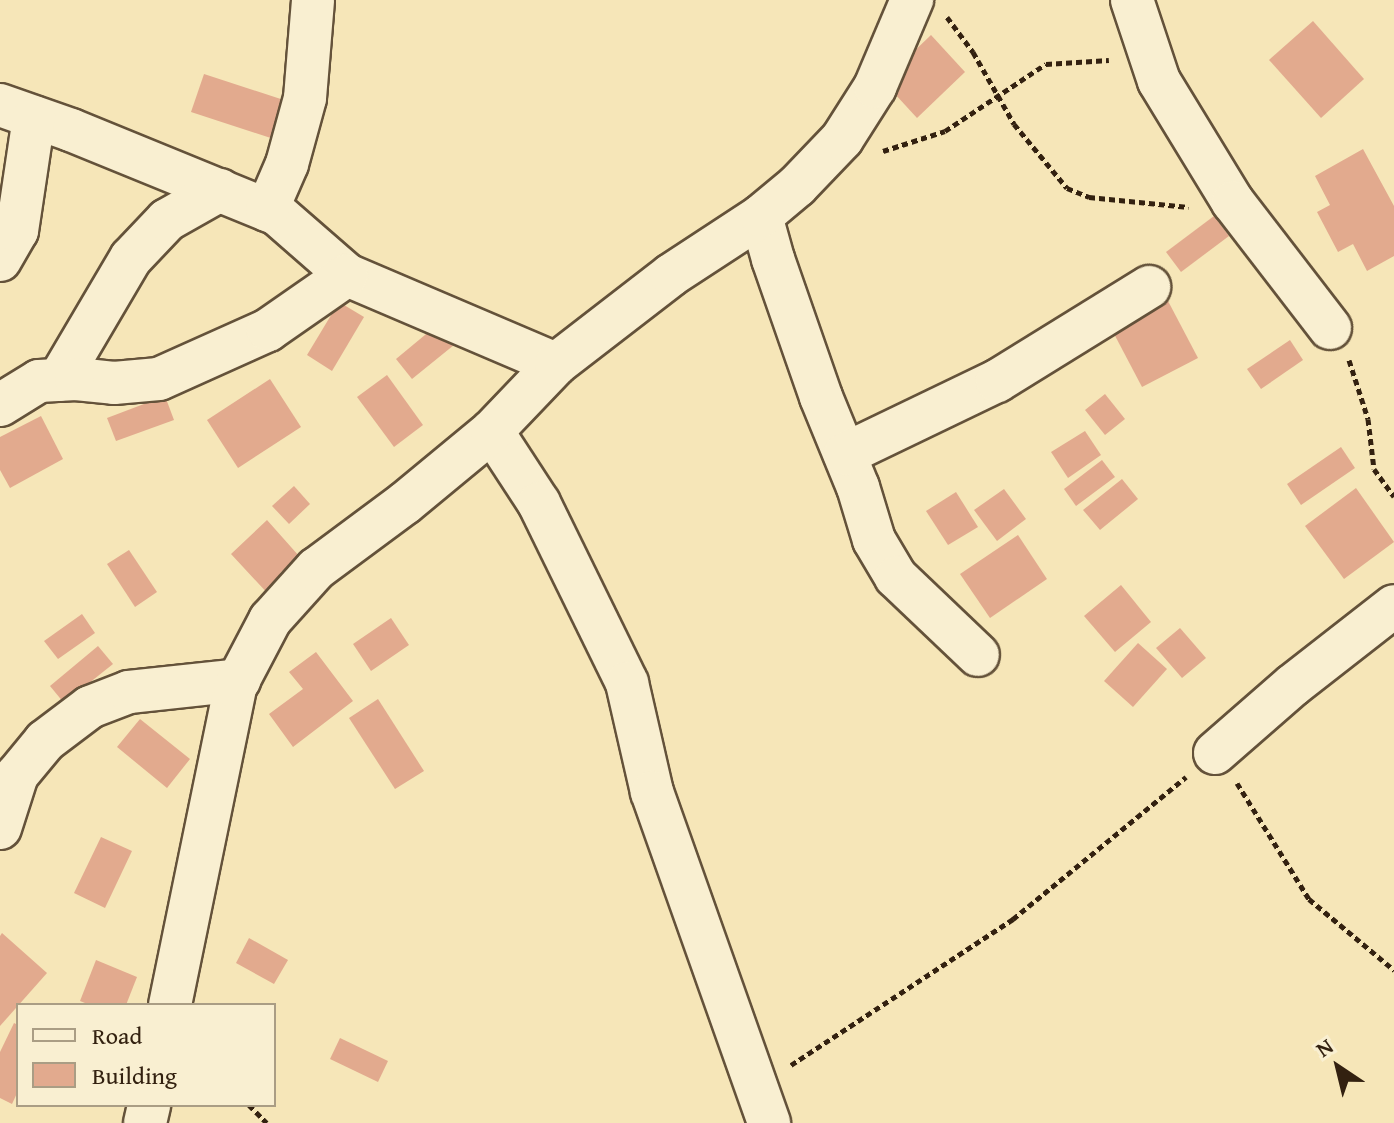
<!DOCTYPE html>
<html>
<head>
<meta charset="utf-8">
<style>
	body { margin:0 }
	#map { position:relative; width:1394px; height:1123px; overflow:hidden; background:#f6e6b8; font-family:"Gentium Book Plus",serif }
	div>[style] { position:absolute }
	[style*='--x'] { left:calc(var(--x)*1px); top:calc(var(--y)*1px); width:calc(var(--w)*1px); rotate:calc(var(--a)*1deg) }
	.building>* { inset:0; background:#e2aa8e }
	.path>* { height:5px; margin-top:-2.5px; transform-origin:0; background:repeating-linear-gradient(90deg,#332110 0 6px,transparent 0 10px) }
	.roads { filter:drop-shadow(2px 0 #64523a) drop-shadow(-2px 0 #64523a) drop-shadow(0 2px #64523a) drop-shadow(0 -2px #64523a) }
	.street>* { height:42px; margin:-21px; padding:0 21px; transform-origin:21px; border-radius:21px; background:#f9efd1 }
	span { translate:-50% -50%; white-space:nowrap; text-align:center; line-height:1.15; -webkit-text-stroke:8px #f9efd1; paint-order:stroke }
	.legend { position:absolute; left:16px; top:1003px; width:260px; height:104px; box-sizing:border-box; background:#f9efd1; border:2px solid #aa9d84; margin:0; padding:10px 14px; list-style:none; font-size:24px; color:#332110 }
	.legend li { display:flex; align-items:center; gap:16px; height:40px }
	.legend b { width:40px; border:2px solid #aa9d84 }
	.north { position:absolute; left:1298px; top:1027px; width:80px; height:80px; -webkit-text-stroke:6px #f9efd1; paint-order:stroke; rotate:325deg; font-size:22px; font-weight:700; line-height:32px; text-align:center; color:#332110 }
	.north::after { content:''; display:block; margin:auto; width:28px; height:36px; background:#332110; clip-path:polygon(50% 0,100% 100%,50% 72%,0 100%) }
</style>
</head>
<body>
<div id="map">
	<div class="building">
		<i style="clip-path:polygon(1313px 21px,1364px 79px,1321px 118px,1269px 60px)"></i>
		<i style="clip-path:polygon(931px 35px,965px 72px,917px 118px,883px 81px)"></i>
		<i style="clip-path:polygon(204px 74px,293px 103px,280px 141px,191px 112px)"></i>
		<i style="clip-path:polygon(1363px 149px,1394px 206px,1394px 256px,1367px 271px,1353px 244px,1338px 252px,1317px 212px,1330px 205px,1315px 176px)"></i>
		<i style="clip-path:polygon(1214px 216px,1229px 236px,1181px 272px,1166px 252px)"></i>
		<i style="clip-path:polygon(1168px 301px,1198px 358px,1142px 387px,1112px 330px)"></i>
		<i style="clip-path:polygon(339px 302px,364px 317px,332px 371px,307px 355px)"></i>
		<i style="clip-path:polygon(437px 325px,454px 345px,412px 379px,396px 359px)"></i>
		<i style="clip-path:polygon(1290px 340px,1303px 360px,1261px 389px,1247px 369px)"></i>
		<i style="clip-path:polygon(387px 375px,423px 425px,394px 447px,357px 397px)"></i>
		<i style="clip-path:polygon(270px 379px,301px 427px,238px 468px,207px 420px)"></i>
		<i style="clip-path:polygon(1105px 394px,1125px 419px,1105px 435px,1085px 410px)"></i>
		<i style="clip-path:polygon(165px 396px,174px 420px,116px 441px,107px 418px)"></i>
		<i style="clip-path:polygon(41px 416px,63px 459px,10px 488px,0 470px,0 437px)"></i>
		<i style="clip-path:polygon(1085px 431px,1101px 455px,1068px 478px,1051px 452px)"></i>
		<i style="clip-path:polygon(1341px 447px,1355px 468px,1301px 505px,1287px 484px)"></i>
		<i style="clip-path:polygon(1102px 460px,1115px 477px,1076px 506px,1064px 489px)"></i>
		<i style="clip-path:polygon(1122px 479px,1138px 499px,1100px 530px,1083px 510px)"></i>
		<i style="clip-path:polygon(294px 486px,310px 504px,289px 524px,272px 506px)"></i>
		<i style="clip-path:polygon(1356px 488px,1394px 542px,1344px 579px,1305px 526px)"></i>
		<i style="clip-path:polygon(1004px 489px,1026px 519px,997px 541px,974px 510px)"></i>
		<i style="clip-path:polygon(956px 492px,978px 527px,948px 545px,926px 511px)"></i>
		<i style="clip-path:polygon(267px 520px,299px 556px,280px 573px,288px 582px,271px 597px,231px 554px)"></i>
		<i style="clip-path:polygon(1018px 535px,1047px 579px,990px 618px,960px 574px)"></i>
		<i style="clip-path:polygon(129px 550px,157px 592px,135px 607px,107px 564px)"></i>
		<i style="clip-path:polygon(1121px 585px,1151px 622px,1115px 652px,1084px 616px)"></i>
		<i style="clip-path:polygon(82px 614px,95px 633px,58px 659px,44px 641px)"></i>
		<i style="clip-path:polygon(391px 618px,409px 645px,371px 671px,353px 644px)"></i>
		<i style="clip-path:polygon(1180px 628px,1206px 658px,1182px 678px,1156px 648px)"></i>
		<i style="clip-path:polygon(1138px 643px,1167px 669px,1133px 707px,1104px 681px)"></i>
		<i style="clip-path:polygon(98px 646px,113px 664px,64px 703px,50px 686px)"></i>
		<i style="clip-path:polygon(316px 652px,353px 701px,293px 747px,269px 714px,303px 689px,289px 672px)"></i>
		<i style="clip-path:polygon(378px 699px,424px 771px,395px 789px,349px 718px)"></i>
		<i style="clip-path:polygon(140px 719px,190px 759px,167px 788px,117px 747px)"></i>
		<i style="clip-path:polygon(101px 837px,132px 851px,105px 908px,74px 893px)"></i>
		<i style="clip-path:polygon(2px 933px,47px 973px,0 1026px,0 936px)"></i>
		<i style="clip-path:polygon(249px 938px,288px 960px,274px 984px,236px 963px)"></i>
		<i style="clip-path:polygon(96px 960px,137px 977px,126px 1005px,90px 1005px,80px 1001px)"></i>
		<i style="clip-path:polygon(14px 1023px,18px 1025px,18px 1091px,12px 1104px,0 1098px,0 1052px)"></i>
		<i style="clip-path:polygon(340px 1038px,388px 1061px,378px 1082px,330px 1059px)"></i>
	</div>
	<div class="path">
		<i style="--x:947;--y:17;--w:44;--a:53.4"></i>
		<i style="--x:973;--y:52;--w:83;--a:60.3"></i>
		<i style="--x:1014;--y:124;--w:83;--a:50.4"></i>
		<i style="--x:1067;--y:188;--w:24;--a:22"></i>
		<i style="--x:1089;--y:197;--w:100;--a:5.8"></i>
		<i style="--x:883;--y:151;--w:65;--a:-17.9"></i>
		<i style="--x:945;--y:131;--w:121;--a:-33.6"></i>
		<i style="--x:1046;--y:64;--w:63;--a:-3.6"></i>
		<i style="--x:1349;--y:360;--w:62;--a:72.1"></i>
		<i style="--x:1368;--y:419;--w:50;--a:83.2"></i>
		<i style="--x:1374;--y:469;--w:34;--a:54"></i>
		<i style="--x:1237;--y:783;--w:137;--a:58.2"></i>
		<i style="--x:1309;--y:899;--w:111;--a:39.9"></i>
		<i style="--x:791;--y:1065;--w:266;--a:-33.3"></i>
		<i style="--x:1013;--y:919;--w:224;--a:-39.4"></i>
		<i style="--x:249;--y:1105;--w:25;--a:45"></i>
	</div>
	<div class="roads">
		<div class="street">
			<i style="--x:1132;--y:0;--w:85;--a:71.6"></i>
			<i style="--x:1159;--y:81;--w:142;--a:58.6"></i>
			<i style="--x:1233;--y:202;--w:159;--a:52.4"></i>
			<i style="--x:0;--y:105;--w:75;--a:19.4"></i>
			<i style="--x:71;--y:130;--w:222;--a:22.2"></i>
			<i style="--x:277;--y:214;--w:93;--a:41.1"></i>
			<i style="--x:347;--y:275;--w:227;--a:23.1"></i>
			<i style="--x:267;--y:210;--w:50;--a:-66.5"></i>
			<i style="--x:287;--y:164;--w:68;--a:-74.7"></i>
			<i style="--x:305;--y:98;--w:98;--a:-85.3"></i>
			<i style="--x:761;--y:216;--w:45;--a:74.4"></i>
			<i style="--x:773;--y:259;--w:146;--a:70.8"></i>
			<i style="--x:821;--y:397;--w:97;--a:67.7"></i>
			<i style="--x:858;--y:487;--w:55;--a:73.2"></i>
			<i style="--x:874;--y:540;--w:43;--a:59.3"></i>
			<i style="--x:896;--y:577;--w:113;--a:43.6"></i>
			<i style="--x:0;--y:260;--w:34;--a:-60"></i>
			<i style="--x:17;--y:231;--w:115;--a:-81.5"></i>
			<i style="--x:59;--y:380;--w:142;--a:-59.5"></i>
			<i style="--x:131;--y:258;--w:52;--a:-46.5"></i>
			<i style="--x:167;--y:220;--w:61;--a:-29.5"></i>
			<i style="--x:0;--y:405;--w:46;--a:-31.6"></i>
			<i style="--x:39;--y:381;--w:37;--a:-3"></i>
			<i style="--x:76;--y:379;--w:38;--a:6"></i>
			<i style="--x:114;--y:383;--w:45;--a:-5.1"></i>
			<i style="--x:159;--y:379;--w:120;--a:-24.2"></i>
			<i style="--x:268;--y:330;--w:96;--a:-34.8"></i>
			<i style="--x:492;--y:431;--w:86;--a:56.9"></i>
			<i style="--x:539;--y:503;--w:200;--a:63.9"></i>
			<i style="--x:627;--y:683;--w:112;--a:77.1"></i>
			<i style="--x:652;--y:792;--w:351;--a:70.5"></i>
			<i style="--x:845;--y:454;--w:169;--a:-25.7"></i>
			<i style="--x:997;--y:381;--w:179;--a:-31.7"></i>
			<i style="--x:1215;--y:753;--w:103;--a:-41.1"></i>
			<i style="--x:1293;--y:685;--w:128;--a:-38"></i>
			<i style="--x:0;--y:828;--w:56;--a:-72.2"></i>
			<i style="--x:17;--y:775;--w:44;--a:-50.5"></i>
			<i style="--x:45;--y:741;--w:56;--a:-37.1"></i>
			<i style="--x:90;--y:707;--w:42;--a:-21"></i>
			<i style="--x:129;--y:692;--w:111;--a:-6.2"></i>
			<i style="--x:170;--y:1005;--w:325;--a:-78.4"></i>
			<i style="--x:235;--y:687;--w:76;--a:-62.4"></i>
			<i style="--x:270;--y:620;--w:69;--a:-48"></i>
			<i style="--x:316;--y:569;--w:111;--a:-36.6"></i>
			<i style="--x:405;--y:503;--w:113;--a:-39.6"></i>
			<i style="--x:492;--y:431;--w:93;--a:-46.3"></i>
			<i style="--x:556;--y:364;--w:145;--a:-37.7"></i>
			<i style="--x:671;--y:275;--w:108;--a:-33.2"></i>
			<i style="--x:761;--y:216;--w:47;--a:-39.8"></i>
			<i style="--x:797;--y:186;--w:65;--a:-46.2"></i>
			<i style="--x:842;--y:139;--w:62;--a:-57.6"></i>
			<i style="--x:875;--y:87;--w:95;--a:-67"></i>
			<i style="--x:145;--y:1123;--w:18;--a:-77"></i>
		</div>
	</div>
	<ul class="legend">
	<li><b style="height:10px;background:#f9efd1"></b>Road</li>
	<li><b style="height:22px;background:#e2aa8e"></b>Building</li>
	</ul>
	<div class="north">N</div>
</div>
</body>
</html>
